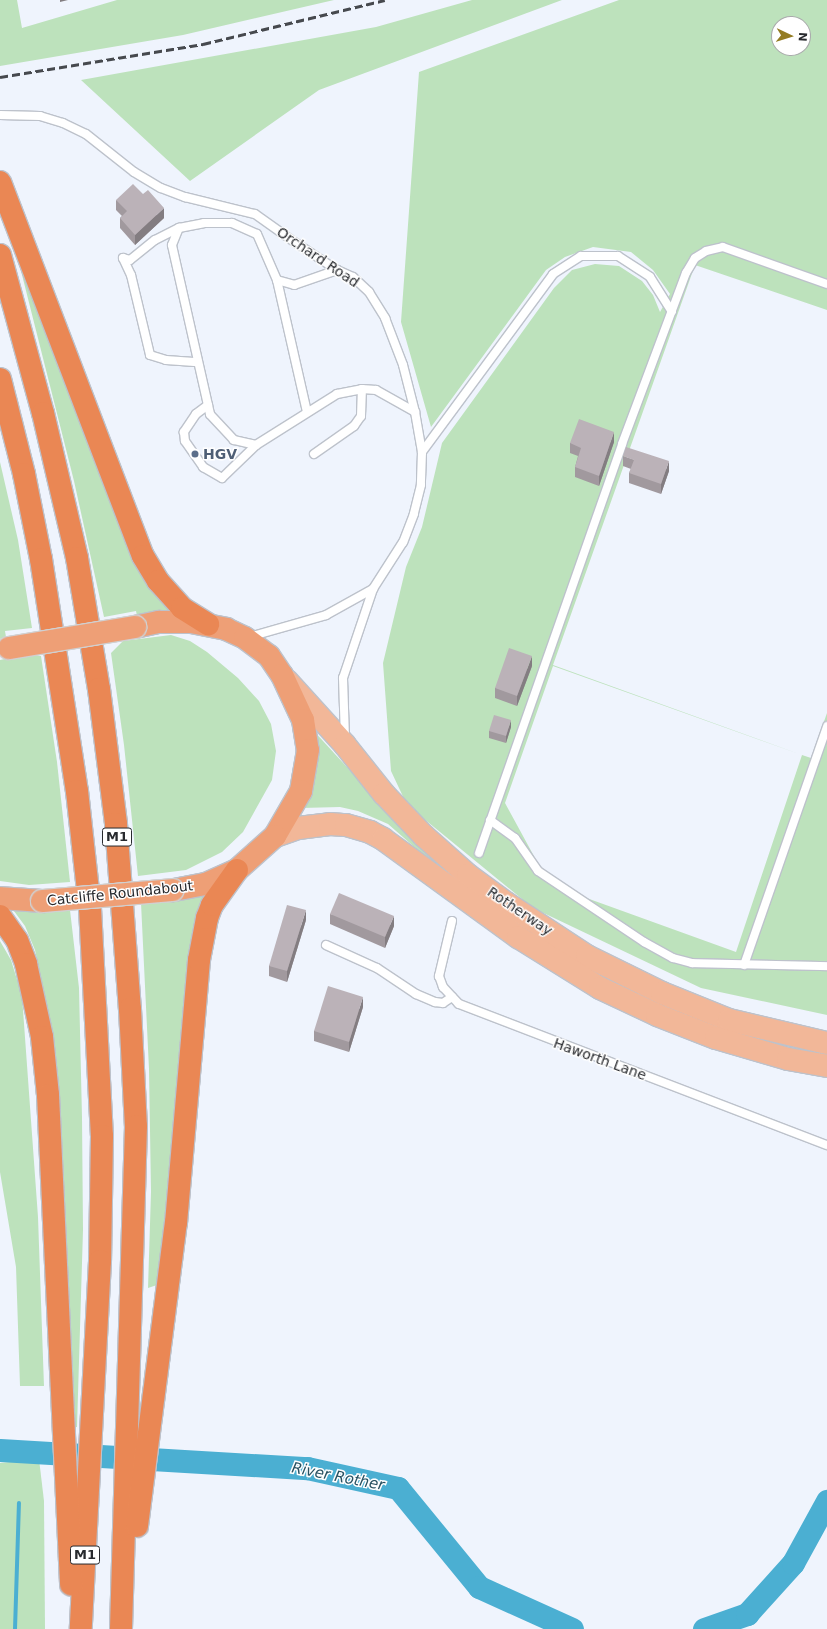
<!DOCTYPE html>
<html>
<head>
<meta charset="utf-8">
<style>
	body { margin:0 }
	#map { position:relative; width:827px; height:1629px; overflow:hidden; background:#eff4fd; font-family:"DejaVu Sans",sans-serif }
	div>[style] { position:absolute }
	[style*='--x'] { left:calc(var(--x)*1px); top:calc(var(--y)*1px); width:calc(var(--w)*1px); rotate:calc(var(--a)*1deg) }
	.green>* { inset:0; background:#bde2bc }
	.stream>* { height:4px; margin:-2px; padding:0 2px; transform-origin:2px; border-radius:2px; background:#4bafd2 }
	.river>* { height:23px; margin:-11.5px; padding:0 11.5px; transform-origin:11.5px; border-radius:11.5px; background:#4bafd2 }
	.roads { filter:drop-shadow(1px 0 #bdc2cb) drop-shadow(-1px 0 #bdc2cb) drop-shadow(0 1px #bdc2cb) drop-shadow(0 -1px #bdc2cb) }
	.service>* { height:8px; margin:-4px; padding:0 4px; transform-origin:4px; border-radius:4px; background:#fff }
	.primary>* { height:22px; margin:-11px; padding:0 11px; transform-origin:11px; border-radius:11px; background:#f2b798 }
	.trunk>* { height:22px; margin:-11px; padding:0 11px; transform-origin:11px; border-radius:11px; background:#ee9f76 }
	.motorway>* { height:22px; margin:-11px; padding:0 11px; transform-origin:11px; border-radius:11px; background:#ea8754 }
	.rail>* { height:3px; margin-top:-1.5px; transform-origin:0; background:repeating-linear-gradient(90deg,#46494e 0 8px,transparent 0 12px) }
	.bridges { filter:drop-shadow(1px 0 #d0d0d1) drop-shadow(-1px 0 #d0d0d1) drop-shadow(0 1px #d0d0d1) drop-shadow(0 -1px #d0d0d1) }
	.trunk-bridge>* { height:22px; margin:-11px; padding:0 11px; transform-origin:11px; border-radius:11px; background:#ee9f76 }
	.wall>* { inset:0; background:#a1999e }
	.shaded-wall>* { inset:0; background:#837d81 }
	.building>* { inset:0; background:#bbb2b8 }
	.dots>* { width:11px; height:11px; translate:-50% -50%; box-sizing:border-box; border:2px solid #fff; border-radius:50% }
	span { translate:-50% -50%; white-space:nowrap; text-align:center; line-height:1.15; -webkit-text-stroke:3px #fff; paint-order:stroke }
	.shield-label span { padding:1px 3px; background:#fff; border:1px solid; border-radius:3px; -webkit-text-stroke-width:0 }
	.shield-label { font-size:13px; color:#282a2e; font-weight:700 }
	.street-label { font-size:14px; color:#282a2e }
	.service-label { font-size:14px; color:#4e5e75; font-weight:700 }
	.left { translate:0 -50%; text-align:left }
	.water-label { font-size:15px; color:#285262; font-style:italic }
	.north { position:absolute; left:771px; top:16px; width:40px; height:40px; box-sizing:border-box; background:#fff; border:1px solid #a9aaab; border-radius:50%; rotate:94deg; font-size:11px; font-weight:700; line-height:16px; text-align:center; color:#282a2e }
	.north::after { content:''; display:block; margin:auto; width:14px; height:18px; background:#947c23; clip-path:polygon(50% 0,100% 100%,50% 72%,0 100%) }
</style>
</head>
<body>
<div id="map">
	<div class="green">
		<i style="clip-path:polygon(0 0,17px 0,22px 28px,117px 0,334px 0,183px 35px,0 66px)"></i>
		<i style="clip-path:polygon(472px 0,562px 0,319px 90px,190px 181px,81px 80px,376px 27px)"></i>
		<i style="clip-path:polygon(evenodd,619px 0,827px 0,827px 310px,695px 265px,553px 665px,802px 755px,553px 666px,505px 803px,541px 869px,581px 896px,736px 952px,802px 755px,811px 758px,827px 713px,827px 1015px,701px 988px,533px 908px,407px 805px,391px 771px,383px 663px,406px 567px,422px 527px,442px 443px,554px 288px,572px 270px,595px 264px,619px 266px,642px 281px,653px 295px,660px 312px,670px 294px,653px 270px,631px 252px,593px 247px,565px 257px,546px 270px,431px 427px,401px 322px,419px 72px,619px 0,779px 24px,803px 24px,803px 48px,779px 48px,779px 24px)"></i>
		<i style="clip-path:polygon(19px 263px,97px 462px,150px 588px,169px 611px,137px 616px,136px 611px,104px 617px,74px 481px)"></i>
		<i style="clip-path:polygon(0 462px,18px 540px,32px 628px,5px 631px,6px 637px,0 639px)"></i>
		<i style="clip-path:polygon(171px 635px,190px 641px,207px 652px,238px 678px,259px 701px,271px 724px,276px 751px,272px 780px,243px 832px,222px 852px,186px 870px,138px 876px,124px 745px,111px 653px,123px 641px)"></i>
		<i style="clip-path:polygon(19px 656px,41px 656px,57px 762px,70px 882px,29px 885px,0 881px,0 660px)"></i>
		<i style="clip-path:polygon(312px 729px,400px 825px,488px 905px,427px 858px,388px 824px,358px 811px,340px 807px,301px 808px)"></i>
		<i style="clip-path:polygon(216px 886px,179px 1088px,157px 1285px,148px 1288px,151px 1192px,149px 1069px,141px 903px)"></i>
		<i style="clip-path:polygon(11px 907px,40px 911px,70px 910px,79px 988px,82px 1117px,83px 1230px,77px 1427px,70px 1428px,62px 1142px,50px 1023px,35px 950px,25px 926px)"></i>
		<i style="clip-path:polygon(0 941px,11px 960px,22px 996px,38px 1217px,44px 1386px,20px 1386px,16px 1267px,0 1172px)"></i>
		<i style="clip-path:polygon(39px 1459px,44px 1501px,45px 1629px,0 1629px,0 1463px)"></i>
	</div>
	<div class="stream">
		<i style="--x:15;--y:1629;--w:126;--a:-88.2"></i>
	</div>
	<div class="river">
		<i style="--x:0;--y:1450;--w:308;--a:3.4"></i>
		<i style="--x:307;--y:1468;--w:93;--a:12.4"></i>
		<i style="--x:398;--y:1488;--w:128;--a:50.7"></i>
		<i style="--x:479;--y:1587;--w:102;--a:24.3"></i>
		<i style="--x:704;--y:1629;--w:46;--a:-19.2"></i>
		<i style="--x:747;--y:1614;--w:69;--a:-48"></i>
		<i style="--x:793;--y:1563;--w:71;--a:-61.3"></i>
	</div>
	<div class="roads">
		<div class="service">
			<i style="--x:0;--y:115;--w:40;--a:1.4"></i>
			<i style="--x:40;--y:116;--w:24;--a:17"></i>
			<i style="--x:63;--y:123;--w:25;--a:26"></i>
			<i style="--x:86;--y:134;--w:61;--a:38.4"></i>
			<i style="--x:134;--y:172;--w:31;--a:31"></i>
			<i style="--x:161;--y:188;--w:26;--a:21"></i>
			<i style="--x:185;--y:197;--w:72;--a:13.7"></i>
			<i style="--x:255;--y:214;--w:50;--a:35.3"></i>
			<i style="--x:296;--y:243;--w:49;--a:33.4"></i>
			<i style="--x:337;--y:270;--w:17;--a:24"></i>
			<i style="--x:353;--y:277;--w:22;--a:43"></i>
			<i style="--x:369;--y:292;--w:31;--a:58"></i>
			<i style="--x:385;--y:318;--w:50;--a:69"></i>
			<i style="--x:403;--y:365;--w:49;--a:75.7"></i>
			<i style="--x:415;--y:412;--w:41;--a:80.1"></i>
			<i style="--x:422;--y:452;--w:33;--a:92"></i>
			<i style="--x:421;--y:485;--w:30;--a:104"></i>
			<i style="--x:414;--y:514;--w:30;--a:111"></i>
			<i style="--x:403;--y:542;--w:56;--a:122.6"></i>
			<i style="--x:373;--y:589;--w:94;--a:108.6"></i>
			<i style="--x:343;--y:678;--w:61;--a:88.1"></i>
			<i style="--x:123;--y:258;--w:19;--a:65"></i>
			<i style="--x:131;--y:275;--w:82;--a:76.6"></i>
			<i style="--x:150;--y:355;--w:17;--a:17"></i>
			<i style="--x:166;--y:360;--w:32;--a:4"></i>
			<i style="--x:123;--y:258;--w:7;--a:16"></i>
			<i style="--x:130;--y:260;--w:32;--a:-39"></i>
			<i style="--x:155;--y:240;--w:27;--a:-27"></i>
			<i style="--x:277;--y:280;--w:135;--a:77.2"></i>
			<i style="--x:208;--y:405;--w:15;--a:143"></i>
			<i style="--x:196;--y:414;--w:22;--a:124"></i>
			<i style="--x:184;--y:432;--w:9;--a:84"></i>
			<i style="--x:185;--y:441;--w:32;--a:55"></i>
			<i style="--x:203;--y:467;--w:22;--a:30"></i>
			<i style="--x:222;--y:478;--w:47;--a:-44.1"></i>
			<i style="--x:256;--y:445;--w:96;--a:-32.2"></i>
			<i style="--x:337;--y:394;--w:25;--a:-11"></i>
			<i style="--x:362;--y:389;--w:14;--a:4"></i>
			<i style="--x:376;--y:390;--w:45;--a:29.4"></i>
			<i style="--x:256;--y:445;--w:23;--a:-167"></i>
			<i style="--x:234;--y:440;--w:35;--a:-133"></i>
			<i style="--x:210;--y:414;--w:173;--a:-102.7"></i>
			<i style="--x:172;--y:245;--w:18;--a:-68"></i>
			<i style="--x:179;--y:228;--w:25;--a:-11"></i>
			<i style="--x:204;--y:223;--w:28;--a:0"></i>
			<i style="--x:232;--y:223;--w:27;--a:24"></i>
			<i style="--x:257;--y:234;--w:50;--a:66.5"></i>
			<i style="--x:277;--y:280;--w:18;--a:16"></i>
			<i style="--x:294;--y:285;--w:46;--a:-19.2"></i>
			<i style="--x:422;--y:452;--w:221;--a:-53.6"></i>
			<i style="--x:553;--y:274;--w:33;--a:-33"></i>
			<i style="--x:581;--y:256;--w:37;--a:0"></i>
			<i style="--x:618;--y:256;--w:38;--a:33"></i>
			<i style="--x:650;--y:277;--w:41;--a:57.8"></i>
			<i style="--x:314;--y:454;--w:49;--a:-35"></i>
			<i style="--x:354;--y:426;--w:12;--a:-55"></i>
			<i style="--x:361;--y:416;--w:27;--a:-88"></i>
			<i style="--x:249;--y:637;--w:80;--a:-15.9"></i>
			<i style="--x:326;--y:615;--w:54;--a:-29"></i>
			<i style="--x:490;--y:820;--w:31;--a:36"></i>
			<i style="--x:515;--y:838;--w:40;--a:55.1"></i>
			<i style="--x:538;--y:871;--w:128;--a:33.8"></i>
			<i style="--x:644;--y:942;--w:33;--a:29"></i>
			<i style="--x:673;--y:958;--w:20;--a:15"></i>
			<i style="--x:692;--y:963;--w:135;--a:1.3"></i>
			<i style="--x:479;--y:853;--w:433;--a:-70.7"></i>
			<i style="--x:622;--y:444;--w:183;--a:-69.5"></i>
			<i style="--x:686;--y:273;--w:17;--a:-59"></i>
			<i style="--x:695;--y:258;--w:13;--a:-32"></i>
			<i style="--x:706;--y:251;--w:17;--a:-13"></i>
			<i style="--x:723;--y:247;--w:110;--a:19.6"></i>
			<i style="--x:452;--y:921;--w:57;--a:103.3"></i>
			<i style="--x:439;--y:976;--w:12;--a:70"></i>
			<i style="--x:443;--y:987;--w:23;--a:47"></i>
			<i style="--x:459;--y:1004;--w:394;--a:21"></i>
			<i style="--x:326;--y:945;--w:56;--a:24.3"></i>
			<i style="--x:377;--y:968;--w:47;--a:33.7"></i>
			<i style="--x:416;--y:994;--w:21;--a:23"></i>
			<i style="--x:435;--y:1002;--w:8;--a:7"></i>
			<i style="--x:443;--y:1003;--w:11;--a:-34"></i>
			<i style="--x:744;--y:965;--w:253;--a:-70.8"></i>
		</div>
		<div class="primary">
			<i style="--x:287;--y:681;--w:86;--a:47.8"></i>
			<i style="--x:345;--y:745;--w:63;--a:51.5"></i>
			<i style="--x:384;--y:794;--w:58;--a:46.4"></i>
			<i style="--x:424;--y:836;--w:59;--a:41.6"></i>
			<i style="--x:468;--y:875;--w:47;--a:36.4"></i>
			<i style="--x:506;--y:903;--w:97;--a:33.2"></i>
			<i style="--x:587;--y:956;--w:84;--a:26.3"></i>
			<i style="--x:662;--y:993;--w:72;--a:21.9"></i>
			<i style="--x:729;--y:1020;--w:101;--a:13.2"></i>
			<i style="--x:275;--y:836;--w:24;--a:-19"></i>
			<i style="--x:298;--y:828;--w:32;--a:-7"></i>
			<i style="--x:330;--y:824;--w:16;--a:4"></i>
			<i style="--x:346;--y:825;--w:25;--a:16"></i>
			<i style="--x:370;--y:832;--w:15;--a:28"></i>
			<i style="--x:383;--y:839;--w:167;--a:36"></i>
			<i style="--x:518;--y:937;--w:97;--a:31.9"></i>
			<i style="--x:600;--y:988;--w:63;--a:25.3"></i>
			<i style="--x:657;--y:1015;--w:63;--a:21.3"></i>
			<i style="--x:716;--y:1038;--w:75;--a:16.3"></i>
			<i style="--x:788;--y:1059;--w:40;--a:10"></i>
		</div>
		<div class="trunk">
			<i style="--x:135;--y:627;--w:25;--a:-12"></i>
			<i style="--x:159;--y:622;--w:32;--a:0"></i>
			<i style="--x:191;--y:622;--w:36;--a:11"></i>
			<i style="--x:226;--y:629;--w:21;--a:25"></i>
			<i style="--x:245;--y:638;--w:30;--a:37"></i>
			<i style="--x:269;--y:656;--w:23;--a:56"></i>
			<i style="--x:282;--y:675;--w:50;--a:65"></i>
			<i style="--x:303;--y:720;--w:30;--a:81"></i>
			<i style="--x:308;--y:750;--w:42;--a:99.7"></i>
			<i style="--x:301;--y:791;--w:52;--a:120"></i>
			<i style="--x:275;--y:836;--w:51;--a:138.2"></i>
			<i style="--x:237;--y:870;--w:35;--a:156"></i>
			<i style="--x:205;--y:884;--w:33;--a:169"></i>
			<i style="--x:0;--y:898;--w:42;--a:4.1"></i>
		</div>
		<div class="motorway">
			<i style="--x:0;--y:182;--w:400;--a:69.1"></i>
			<i style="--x:143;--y:556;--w:29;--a:59"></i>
			<i style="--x:158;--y:581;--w:36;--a:48"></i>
			<i style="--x:182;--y:608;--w:31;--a:32"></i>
			<i style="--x:0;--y:255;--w:164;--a:74.8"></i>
			<i style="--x:43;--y:413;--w:149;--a:76.8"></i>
			<i style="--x:77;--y:558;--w:133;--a:80.5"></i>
			<i style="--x:99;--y:689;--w:136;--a:82.8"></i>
			<i style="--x:116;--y:824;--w:186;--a:85.7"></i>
			<i style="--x:130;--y:1009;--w:117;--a:87.1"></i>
			<i style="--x:136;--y:1126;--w:503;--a:91.71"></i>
			<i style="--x:0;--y:379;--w:98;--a:75.8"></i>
			<i style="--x:24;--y:474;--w:87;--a:78.7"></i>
			<i style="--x:41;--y:559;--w:235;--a:81.2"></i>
			<i style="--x:77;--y:791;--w:118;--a:83.7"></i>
			<i style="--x:90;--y:908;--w:228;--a:87"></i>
			<i style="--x:102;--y:1136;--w:125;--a:90.9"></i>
			<i style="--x:100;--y:1261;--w:368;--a:93"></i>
			<i style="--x:0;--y:916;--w:29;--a:55"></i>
			<i style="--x:17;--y:940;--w:26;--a:69"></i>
			<i style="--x:26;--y:964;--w:75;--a:77.6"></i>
			<i style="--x:42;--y:1037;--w:58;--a:84.1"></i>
			<i style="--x:48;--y:1095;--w:490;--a:87.3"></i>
			<i style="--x:137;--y:1526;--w:305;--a:-82.7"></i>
			<i style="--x:176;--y:1223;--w:264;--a:-85"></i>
			<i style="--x:199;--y:960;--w:43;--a:-79.2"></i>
			<i style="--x:207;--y:918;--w:14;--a:-69"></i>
			<i style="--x:212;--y:905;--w:43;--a:-54.5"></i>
		</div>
	</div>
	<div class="rail">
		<i style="--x:0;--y:77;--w:206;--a:-9.2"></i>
		<i style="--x:203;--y:44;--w:187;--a:-13.6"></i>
	</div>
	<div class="bridges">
		<div class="trunk-bridge">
			<i style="--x:9;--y:648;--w:128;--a:-9.5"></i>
			<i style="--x:42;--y:901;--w:131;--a:-4.8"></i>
		</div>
	</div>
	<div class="wall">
		<i style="clip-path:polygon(116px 200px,164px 218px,135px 245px,120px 228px,120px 218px,122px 216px,116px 210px)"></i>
		<i style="clip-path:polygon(614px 442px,599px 486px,575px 477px,575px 467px,578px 456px,570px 453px,570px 443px)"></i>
		<i style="clip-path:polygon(623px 456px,669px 471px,661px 494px,629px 483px,629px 473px,631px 469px,623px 466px)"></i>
		<i style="clip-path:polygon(532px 666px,517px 706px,495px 698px,495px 688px)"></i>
		<i style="clip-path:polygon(511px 727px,506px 743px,489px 738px,489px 731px)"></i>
		<i style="clip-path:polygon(330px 914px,394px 926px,385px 948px,330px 924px)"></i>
		<i style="clip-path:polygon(306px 920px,287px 982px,269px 976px,269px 966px)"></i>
		<i style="clip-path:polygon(363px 1007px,349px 1052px,314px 1041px,314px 1031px)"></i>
	</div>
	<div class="shaded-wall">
		<i style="clip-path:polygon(60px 0,68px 0,60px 2px)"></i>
		<i style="clip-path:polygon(164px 208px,164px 218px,135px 245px,135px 235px)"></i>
		<i style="clip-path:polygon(614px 432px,614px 442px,599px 486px,599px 476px)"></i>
		<i style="clip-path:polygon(669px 461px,669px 471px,661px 494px,661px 484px)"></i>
		<i style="clip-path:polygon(532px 656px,532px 666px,517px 706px,517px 696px)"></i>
		<i style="clip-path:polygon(511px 720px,511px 727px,506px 743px,506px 736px)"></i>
		<i style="clip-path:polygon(306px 910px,306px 920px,287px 982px,287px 971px)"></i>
		<i style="clip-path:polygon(394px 916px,394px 926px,385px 948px,385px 937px)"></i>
		<i style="clip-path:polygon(363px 997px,363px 1007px,349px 1052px,349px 1042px)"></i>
	</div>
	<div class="building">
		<i style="clip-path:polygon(133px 184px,143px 194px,148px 190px,164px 208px,135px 235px,120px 218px,127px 211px,116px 200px)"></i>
		<i style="clip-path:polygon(579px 419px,614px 432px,599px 476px,575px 467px,581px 448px,570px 443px)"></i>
		<i style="clip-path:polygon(626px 447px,669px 461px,661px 484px,629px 473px,634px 460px,623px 456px)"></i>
		<i style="clip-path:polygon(509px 648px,532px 656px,517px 696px,495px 688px)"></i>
		<i style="clip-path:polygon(494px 715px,511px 720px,506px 736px,489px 731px)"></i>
		<i style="clip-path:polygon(339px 893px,394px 916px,385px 937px,330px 914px)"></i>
		<i style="clip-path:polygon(287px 905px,306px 910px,287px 971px,269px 966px)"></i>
		<i style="clip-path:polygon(328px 986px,363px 997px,349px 1042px,314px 1031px)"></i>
	</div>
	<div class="dots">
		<i style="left:195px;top:454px;background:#5c6f8a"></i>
	</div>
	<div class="shield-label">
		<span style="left:117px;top:837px">M1</span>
		<span style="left:85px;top:1555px">M1</span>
	</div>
	<div class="street-label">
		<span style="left:318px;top:257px;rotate:34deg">Orchard Road</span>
		<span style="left:120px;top:893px;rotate:-6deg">Catcliffe Roundabout</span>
		<span style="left:520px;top:911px;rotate:34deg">Rotherway</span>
		<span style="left:600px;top:1059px;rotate:20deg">Haworth Lane</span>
	</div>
	<div class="service-label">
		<span class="left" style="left:203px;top:454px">HGV</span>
	</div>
	<div class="water-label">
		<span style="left:338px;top:1477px;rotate:11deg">River Rother</span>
	</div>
	<div class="north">N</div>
</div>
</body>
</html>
